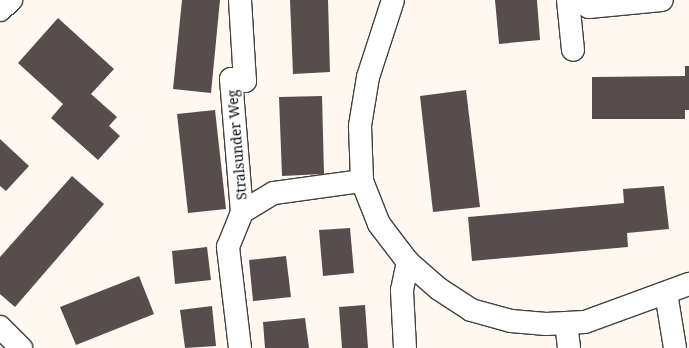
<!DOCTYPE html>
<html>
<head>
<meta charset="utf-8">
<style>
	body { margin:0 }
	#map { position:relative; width:689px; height:348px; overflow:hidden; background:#fef8f1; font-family:"Noto Serif",serif }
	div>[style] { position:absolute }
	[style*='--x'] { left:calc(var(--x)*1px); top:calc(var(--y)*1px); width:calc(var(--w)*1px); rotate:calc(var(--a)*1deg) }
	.building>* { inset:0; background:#564d4c }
	.roads { filter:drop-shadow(1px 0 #424242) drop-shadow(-1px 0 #424242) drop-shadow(0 1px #424242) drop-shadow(0 -1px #424242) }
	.minor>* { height:22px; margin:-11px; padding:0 11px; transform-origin:11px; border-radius:11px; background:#fff }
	span { translate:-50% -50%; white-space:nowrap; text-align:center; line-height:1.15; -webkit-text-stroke:4px #fff; paint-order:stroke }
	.street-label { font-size:14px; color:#0f0f0f }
</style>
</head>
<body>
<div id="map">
	<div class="building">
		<i style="clip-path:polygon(182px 0,220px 0,211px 93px,173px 89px)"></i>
		<i style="clip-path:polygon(290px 0,328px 0,330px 72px,293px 74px)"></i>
		<i style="clip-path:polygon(495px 0,537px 0,540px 40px,499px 44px)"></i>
		<i style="clip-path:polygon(58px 18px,114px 69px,91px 94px,117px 117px,109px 126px,120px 136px,98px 160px,51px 118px,63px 104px,18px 63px)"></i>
		<i style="clip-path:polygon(685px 66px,689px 66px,689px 110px,685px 110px,685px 119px,592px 119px,592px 77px,685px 76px)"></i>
		<i style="clip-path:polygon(466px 90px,480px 207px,433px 212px,420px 96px)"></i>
		<i style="clip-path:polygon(322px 96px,324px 174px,282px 176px,279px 97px)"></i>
		<i style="clip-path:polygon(215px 110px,226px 209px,188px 213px,177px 114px)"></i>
		<i style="clip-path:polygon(0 139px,29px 166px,6px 191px,0 186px)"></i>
		<i style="clip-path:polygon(72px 176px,104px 204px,15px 307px,0 294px,0 257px)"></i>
		<i style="clip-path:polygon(664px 186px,669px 229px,627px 233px,628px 247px,472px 261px,468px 217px,624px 203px,623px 189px)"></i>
		<i style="clip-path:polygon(350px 228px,354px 273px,323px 276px,319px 230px)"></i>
		<i style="clip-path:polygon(207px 247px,211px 280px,175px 284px,172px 251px)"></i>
		<i style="clip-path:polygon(286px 256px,291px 297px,253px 301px,249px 260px)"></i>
		<i style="clip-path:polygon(139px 276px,154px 314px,76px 345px,60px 307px)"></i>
		<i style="clip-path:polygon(365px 305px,368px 348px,342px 348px,339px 307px)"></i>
		<i style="clip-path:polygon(212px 306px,216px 346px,185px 348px,180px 310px)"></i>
		<i style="clip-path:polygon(305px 318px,309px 348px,265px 348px,263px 322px)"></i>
	</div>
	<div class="roads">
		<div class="minor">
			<i style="--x:240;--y:0;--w:81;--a:86.5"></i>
			<i style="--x:245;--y:81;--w:14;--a:-172"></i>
			<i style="--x:231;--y:79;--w:133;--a:85.3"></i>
			<i style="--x:393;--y:0;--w:81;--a:108"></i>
			<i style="--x:368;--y:77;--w:50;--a:99.3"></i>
			<i style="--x:360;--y:126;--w:55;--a:87.9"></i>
			<i style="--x:362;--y:181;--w:46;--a:68.4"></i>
			<i style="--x:379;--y:224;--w:48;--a:52.7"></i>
			<i style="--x:408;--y:262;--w:41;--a:41.1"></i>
			<i style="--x:439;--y:289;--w:38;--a:33"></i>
			<i style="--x:471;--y:310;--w:41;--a:15.4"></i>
			<i style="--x:511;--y:321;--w:35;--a:5"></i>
			<i style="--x:546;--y:324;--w:39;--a:-3"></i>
			<i style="--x:585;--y:322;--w:111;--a:-20.1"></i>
			<i style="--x:568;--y:0;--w:50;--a:84.3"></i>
			<i style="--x:579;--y:0;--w:12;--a:35"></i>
			<i style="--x:589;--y:7;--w:73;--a:-5.5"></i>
			<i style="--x:0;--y:10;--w:15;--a:-42"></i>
			<i style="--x:666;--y:293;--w:56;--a:80.7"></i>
			<i style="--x:566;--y:323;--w:25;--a:83"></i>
			<i style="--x:0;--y:327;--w:30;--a:45"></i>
			<i style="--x:240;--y:348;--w:102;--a:-96.8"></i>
			<i style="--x:228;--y:247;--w:38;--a:-68"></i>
			<i style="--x:242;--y:212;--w:37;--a:-31"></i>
			<i style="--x:274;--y:193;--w:89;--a:-7.8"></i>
			<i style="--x:405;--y:348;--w:58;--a:-93"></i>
			<i style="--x:402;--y:290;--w:29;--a:-78"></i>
		</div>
	</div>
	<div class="street-label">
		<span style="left:237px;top:145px;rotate:-95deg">Stralsunder Weg</span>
	</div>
</div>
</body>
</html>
